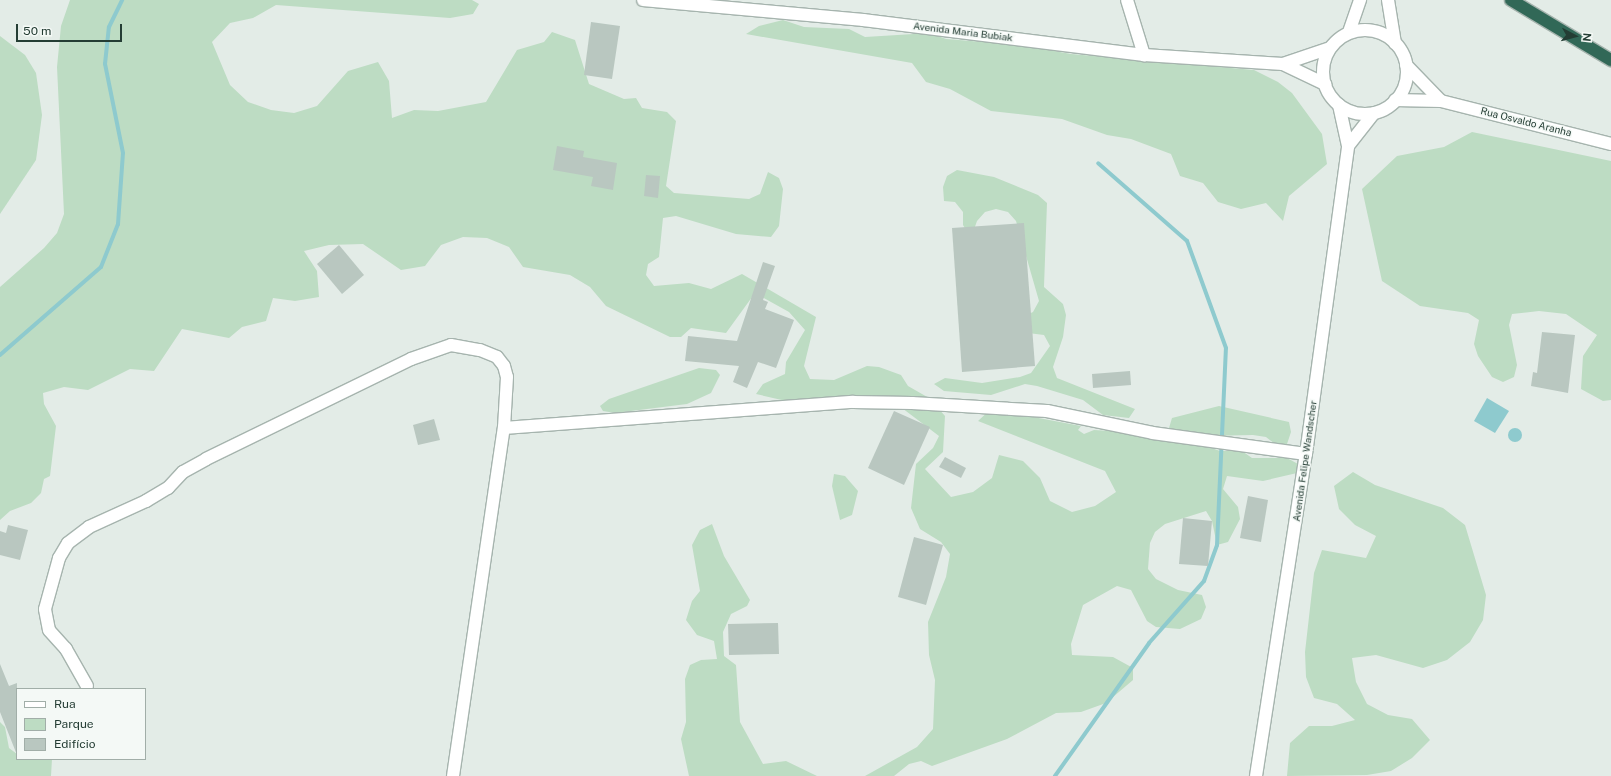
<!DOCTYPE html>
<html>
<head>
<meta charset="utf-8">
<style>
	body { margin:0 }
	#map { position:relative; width:1611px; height:776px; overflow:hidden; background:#e3ece7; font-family:"Public Sans",sans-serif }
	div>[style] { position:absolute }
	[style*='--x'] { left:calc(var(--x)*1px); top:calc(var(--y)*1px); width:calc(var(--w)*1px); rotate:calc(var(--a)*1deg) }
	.green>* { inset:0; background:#bddcc3 }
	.water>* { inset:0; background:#8ecace }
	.round { border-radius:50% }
	.stream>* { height:4px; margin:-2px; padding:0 2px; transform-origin:2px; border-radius:2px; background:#8ecace }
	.building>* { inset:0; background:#b9c7c0 }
	.roads { filter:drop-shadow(1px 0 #a6b4ae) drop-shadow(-1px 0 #a6b4ae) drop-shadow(0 1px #a6b4ae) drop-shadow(0 -1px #a6b4ae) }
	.minor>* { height:12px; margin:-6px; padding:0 6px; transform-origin:6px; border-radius:6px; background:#fff }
	.minor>.ring { margin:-6px; padding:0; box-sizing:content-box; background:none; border:12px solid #fff; border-radius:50% }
	.highway>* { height:12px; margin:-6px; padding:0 6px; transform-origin:6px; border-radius:6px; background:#316857 }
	span { translate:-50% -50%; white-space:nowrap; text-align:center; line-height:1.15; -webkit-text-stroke:3px #f4f9f6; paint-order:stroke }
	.street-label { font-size:10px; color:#243d34 }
	.legend { position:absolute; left:16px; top:688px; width:130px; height:72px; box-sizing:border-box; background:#f4f9f6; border:1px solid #a1aea8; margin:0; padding:5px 7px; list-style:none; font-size:12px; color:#243d34 }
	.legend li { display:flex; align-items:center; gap:8px; height:20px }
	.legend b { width:20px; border:1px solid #a1aea8 }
	.north { position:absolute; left:1555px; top:16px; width:40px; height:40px; -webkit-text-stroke:3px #f4f9f6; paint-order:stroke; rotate:96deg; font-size:11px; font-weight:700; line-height:16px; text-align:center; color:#243d34 }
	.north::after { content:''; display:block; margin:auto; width:14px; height:18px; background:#243d34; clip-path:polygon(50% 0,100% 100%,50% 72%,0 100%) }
	.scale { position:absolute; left:16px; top:24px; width:106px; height:18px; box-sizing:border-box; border:2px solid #243d34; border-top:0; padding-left:5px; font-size:12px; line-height:14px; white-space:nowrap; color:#243d34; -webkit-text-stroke:3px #f4f9f6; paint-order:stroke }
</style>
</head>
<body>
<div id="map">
	<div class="green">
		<i style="clip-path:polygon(70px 0,472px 0,479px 4px,473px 14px,450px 18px,276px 5px,253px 18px,230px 23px,212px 42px,230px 85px,248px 102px,271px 110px,294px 113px,317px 106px,348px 71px,378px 62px,389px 81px,392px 118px,414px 110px,438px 111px,486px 102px,517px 50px,544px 42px,552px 32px,575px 40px,589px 84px,624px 99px,636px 98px,642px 108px,667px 112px,676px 121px,666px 186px,674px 193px,749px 199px,760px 194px,768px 172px,779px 178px,783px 189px,779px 226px,771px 237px,736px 234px,676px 216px,663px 218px,659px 257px,648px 264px,646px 275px,654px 286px,689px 283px,711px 289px,742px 274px,816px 317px,804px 366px,810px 379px,834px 380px,867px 366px,879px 367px,901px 375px,908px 386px,929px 398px,865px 396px,795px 403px,756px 394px,763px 384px,785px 374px,786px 362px,805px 330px,789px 312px,755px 293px,726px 333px,691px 328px,681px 337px,670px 337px,606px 306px,590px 287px,570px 275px,523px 267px,509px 247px,487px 238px,463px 237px,441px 245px,425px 266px,401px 270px,363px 244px,329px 245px,304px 251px,317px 271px,319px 297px,295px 301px,273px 298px,266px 321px,242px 327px,229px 338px,182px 329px,154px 371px,130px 369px,88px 390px,64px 387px,43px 393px,44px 404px,56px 426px,50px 476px,44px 479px,41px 493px,31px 503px,10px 511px,0 520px,0 287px,44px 248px,57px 233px,64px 214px,57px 67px,61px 26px)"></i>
		<i style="clip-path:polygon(783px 20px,804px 27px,849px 29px,865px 37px,930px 33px,946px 39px,1021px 45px,1071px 54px,1254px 70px,1278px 82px,1292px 93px,1322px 134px,1327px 164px,1289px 196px,1283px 221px,1266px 203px,1241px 209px,1218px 202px,1203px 183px,1180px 176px,1171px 154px,1131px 139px,1107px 135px,1062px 119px,991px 111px,950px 89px,926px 82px,912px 63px,746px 34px,759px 26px)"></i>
		<i style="clip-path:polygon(0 36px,25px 55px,36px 73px,42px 115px,36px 160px,0 214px)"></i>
		<i style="clip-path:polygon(1472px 132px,1611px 161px,1611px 400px,1603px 401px,1581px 389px,1583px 356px,1597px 335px,1566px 314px,1539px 311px,1512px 314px,1509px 325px,1517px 365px,1514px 377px,1503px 382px,1492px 377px,1478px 356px,1474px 344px,1479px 320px,1468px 313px,1420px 306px,1382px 281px,1362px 189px,1397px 156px,1444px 147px)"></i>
		<i style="clip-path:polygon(957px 170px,994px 177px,1038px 195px,1047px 203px,1044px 287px,1063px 304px,1066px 315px,1063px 337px,1053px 367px,1057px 378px,1135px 409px,1129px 418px,1103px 415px,1083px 400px,1037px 386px,1025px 384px,991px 395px,944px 391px,934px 384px,945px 378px,982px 383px,1020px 377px,1031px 373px,1050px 346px,1044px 335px,1020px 332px,1022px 317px,1033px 312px,1039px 301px,1016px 221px,1008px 212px,996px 209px,985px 212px,977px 221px,971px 238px,963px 225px,963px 212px,955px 202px,944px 201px,943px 187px,947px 176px)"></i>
		<i style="clip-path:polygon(699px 368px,716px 370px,720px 375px,711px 393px,687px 404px,615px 413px,603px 411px,600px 406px,609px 399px)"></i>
		<i style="clip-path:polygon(898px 405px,937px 407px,945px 416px,943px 452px,925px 469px,951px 497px,973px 492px,992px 478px,999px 455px,1023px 461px,1040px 478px,1050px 501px,1072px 512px,1095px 506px,1116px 492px,1105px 471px,978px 421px,991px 409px,1081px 426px,1078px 430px,1084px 434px,1094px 430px,1141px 433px,1151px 439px,1197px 443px,1220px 451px,1242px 451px,1252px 458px,1287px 458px,1298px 464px,1297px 473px,1263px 481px,1227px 476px,1223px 489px,1238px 507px,1240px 519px,1228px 542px,1217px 545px,1212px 521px,1206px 511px,1165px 524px,1155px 532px,1150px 543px,1148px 569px,1156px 579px,1178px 590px,1202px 595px,1206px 607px,1201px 619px,1180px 629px,1156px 627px,1147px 621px,1131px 590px,1117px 586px,1083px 605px,1071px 644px,1072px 655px,1113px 657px,1133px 668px,1133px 680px,1106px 703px,1081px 712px,1056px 713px,1007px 739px,932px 766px,921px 761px,909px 764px,894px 776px,865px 776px,917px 747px,933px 729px,935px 680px,929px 655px,928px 622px,946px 577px,950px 554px,941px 542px,920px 529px,911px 508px,916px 464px,933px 448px,939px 436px)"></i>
		<i style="clip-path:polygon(1219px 406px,1289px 422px,1291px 432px,1287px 444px,1275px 444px,1266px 437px,1253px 435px,1203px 436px,1181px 434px,1169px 428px,1172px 418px)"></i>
		<i style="clip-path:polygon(1353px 472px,1375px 485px,1443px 508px,1465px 525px,1486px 595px,1483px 620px,1470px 642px,1447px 660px,1423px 668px,1376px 655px,1352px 658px,1356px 682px,1367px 704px,1388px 715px,1412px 719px,1430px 740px,1412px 758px,1391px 771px,1367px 775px,1287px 776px,1290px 743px,1309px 726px,1332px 726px,1355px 720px,1337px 704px,1314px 698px,1306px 677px,1305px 652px,1314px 573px,1322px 550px,1366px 558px,1376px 536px,1355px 525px,1339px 509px,1334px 486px)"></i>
		<i style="clip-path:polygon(834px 474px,845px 476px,858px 491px,852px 515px,840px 520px,832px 486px)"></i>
		<i style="clip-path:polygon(712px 524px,724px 556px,750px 600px,747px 606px,731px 614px,723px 632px,724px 656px,736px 665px,740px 722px,763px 764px,786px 761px,817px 776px,689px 776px,681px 739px,686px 722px,685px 679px,690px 665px,701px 660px,717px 659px,714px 641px,697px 635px,686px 620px,692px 601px,700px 591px,692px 545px,700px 530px)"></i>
		<i style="clip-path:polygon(0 722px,5px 727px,9px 748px,17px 754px,17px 759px,52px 759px,51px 776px,0 776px)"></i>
	</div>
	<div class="water">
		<i style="clip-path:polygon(1487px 398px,1509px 411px,1495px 433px,1474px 421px)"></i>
		<i class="round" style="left:1508px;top:428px;width:14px;height:14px"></i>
	</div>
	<div class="stream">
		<i style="--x:0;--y:355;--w:134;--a:-41.1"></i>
		<i style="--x:101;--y:267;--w:46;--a:-68.4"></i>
		<i style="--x:118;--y:224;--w:71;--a:-86"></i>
		<i style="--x:123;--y:153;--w:91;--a:-101.4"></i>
		<i style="--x:105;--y:64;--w:37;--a:-84"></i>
		<i style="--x:109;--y:27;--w:30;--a:-64"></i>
		<i style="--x:1055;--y:776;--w:163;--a:-54.7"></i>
		<i style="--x:1149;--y:643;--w:83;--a:-48.4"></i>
		<i style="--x:1204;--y:581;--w:38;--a:-70"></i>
		<i style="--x:1217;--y:545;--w:197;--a:-87.4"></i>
		<i style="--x:1226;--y:348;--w:114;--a:-110"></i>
		<i style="--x:1187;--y:241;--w:118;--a:-138.8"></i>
	</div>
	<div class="building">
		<i style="clip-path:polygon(591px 22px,620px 26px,612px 79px,584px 75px)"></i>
		<i style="clip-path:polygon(557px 146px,584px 151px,583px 157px,617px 163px,613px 190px,591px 186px,593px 177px,553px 170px)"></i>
		<i style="clip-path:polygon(646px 175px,660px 176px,658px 198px,644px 196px)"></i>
		<i style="clip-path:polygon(1024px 223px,1035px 366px,962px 372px,952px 228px)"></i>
		<i style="clip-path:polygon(339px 245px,364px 275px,342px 294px,317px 264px)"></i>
		<i style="clip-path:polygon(763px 262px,775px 266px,763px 300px,768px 302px,765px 309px,794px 320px,776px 368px,758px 362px,747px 388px,733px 382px,739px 366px,685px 361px,688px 336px,737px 341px)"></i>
		<i style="clip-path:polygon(1542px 332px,1575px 335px,1568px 393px,1531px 386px,1533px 372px,1537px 373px)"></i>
		<i style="clip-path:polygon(1130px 371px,1131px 385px,1093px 388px,1092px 374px)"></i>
		<i style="clip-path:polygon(894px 411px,930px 427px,904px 485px,868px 468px)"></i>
		<i style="clip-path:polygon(434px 419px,440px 440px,418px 445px,413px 425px)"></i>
		<i style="clip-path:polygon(945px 457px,966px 468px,961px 478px,939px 467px)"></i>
		<i style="clip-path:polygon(1248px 496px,1268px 500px,1261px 542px,1240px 538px)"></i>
		<i style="clip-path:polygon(1183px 518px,1212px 521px,1208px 566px,1179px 564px)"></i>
		<i style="clip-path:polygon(8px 525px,28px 530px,20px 560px,0 555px,0 531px,6px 533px)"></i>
		<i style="clip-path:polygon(914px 537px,943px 545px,926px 605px,898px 597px)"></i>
		<i style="clip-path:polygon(778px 623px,779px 654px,729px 655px,728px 624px)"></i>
		<i style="clip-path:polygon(0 664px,9px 686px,17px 683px,17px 755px,0 712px)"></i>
	</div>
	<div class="roads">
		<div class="minor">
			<i style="--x:643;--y:0;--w:221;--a:5.2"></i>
			<i style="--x:863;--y:20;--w:283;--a:7.1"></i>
			<i style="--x:1144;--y:55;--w:139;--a:3.7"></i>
			<i style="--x:1283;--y:64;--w:47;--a:25.5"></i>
			<i style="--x:1127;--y:0;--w:58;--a:72.8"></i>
			<i style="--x:1388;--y:0;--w:44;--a:80.8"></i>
			<i class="ring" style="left:1323px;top:30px;width:72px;height:72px"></i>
			<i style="--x:1349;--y:32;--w:34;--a:-71"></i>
			<i style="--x:1283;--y:64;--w:50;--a:-18.8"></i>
			<i style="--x:1406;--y:65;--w:50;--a:45.8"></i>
			<i style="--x:1395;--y:100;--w:46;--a:1.2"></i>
			<i style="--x:1441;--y:101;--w:175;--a:14.2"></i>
			<i style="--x:1348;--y:146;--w:42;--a:-51.8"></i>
			<i style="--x:87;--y:686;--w:43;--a:-119.6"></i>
			<i style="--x:66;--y:649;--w:25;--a:-132"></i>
			<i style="--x:49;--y:630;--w:21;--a:-101"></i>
			<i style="--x:45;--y:609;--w:53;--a:-74.6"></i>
			<i style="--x:59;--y:558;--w:17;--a:-59"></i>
			<i style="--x:68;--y:543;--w:26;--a:-37"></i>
			<i style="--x:89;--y:527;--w:63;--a:-24.5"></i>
			<i style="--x:146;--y:501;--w:26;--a:-31"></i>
			<i style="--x:168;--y:488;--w:22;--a:-47"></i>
			<i style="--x:183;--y:472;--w:26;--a:-29"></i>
			<i style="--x:206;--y:459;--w:228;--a:-26"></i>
			<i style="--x:411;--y:359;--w:42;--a:-19.3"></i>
			<i style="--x:451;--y:345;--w:29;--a:10"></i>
			<i style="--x:480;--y:350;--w:18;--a:22"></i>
			<i style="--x:497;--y:357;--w:11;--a:52"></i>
			<i style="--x:504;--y:366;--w:11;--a:75"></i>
			<i style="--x:507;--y:377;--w:51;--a:93.4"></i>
			<i style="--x:453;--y:776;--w:352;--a:-81.7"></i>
			<i style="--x:504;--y:428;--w:350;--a:-4.3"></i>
			<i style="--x:853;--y:402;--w:59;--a:1"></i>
			<i style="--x:912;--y:403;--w:135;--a:3.4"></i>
			<i style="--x:1047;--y:411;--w:108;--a:11.7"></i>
			<i style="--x:1153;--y:433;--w:154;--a:7.8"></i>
			<i style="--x:1256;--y:776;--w:326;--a:-81.2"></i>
			<i style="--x:1306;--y:454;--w:311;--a:-82.2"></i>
			<i style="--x:1348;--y:146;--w:42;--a:-102.4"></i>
		</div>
		<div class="highway">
			<i style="--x:1511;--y:0;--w:117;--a:31"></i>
		</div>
	</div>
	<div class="street-label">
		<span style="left:963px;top:32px;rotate:7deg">Avenida Maria Bubiak</span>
		<span style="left:1526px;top:122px;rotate:14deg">Rua Osvaldo Aranha</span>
		<span style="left:1305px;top:461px;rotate:-82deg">Avenida Felipe Wandscher</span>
	</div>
	<ul class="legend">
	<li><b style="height:5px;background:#fff"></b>Rua</li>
	<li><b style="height:11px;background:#bddcc3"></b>Parque</li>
	<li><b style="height:11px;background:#b9c7c0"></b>Edifício</li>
	</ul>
	<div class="north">N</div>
	<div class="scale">50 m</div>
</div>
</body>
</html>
